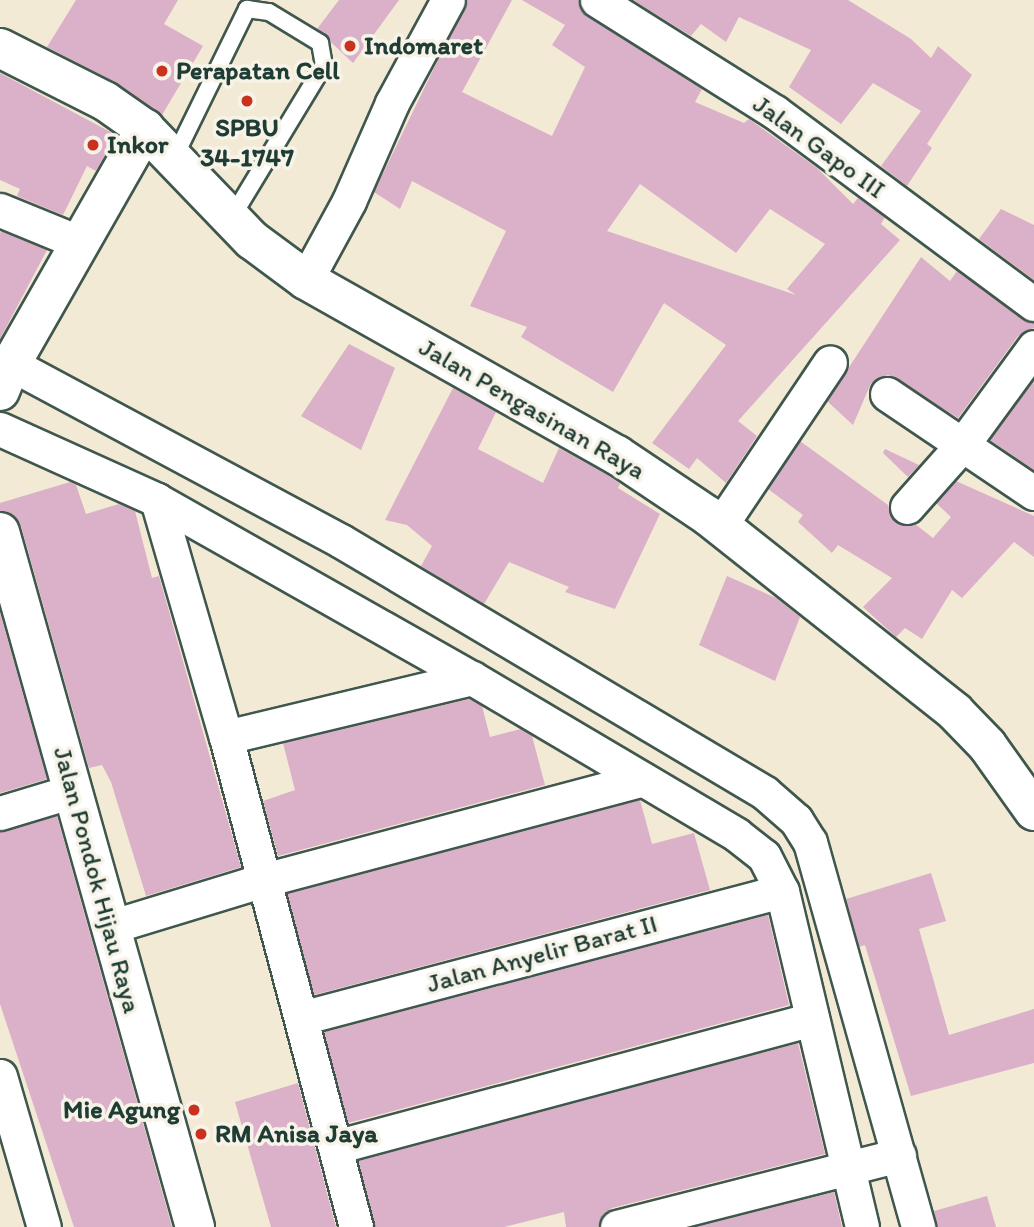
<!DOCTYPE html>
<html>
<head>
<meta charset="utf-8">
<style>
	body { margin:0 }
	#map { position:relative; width:1034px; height:1227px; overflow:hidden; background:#f2ead5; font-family:Itim,sans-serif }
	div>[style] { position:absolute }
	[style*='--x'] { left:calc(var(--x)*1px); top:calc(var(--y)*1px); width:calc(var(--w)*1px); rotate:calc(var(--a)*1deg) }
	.building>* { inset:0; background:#dbb0c9 }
	.roads { filter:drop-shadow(2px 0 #3f574c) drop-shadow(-2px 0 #3f574c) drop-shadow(0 2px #3f574c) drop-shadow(0 -2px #3f574c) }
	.lane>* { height:16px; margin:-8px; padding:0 8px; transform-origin:8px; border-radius:8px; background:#fff }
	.street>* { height:33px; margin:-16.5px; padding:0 16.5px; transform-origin:16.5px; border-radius:16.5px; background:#fff }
	.secondary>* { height:38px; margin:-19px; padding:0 19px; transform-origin:19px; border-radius:19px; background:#fff }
	.dots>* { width:19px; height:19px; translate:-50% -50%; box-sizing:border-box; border:4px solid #f7f3e8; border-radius:50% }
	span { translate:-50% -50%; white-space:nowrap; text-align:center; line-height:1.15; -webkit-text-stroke:7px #f7f3e8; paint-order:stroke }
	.poi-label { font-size:26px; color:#1f3d34; font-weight:700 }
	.left { translate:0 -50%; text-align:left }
	.right { translate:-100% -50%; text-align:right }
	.street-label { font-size:26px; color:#1f3d34 }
</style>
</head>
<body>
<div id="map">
	<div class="building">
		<i style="clip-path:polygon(76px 0,178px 0,164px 24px,203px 46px,162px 115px,115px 82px,47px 47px)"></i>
		<i style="clip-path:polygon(339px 0,399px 0,353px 63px,317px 29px)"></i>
		<i style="clip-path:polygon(evenodd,467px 0,512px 0,462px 92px,552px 136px,585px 67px,552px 45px,565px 25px,522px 0,578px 0,587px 16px,702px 89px,695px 102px,744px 123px,749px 119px,817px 168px,853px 204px,858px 198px,885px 217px,881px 224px,900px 240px,738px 421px,757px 436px,726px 483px,697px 458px,689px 469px,652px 443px,726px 345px,664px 303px,613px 392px,521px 337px,527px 327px,470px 306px,506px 231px,412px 181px,400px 209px,374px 192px,467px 0,640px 184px,736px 253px,770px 209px,825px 244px,787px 289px,796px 295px,607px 231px,640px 184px)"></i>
		<i style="clip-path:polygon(633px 0,848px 0,911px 39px,931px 58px,938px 46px,972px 75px,927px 144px,932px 148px,907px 186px,881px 166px,921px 111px,873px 83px,841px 124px,789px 87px,811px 50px,739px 17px,726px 42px,701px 24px,691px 36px)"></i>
		<i style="clip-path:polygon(0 73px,116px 135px,96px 171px,87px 166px,63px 215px,17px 196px,20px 189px,0 180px)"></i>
		<i style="clip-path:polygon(1001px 209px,1034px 225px,1034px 280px,979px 239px)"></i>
		<i style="clip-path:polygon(1px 231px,47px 250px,0 339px,0 234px)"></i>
		<i style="clip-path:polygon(921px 257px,950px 281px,957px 271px,1023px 319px,1034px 323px,1034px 328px,1018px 336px,958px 418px,888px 375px,871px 383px,853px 425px,827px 401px)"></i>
		<i style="clip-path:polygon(349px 344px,395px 368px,361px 450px,301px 416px)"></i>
		<i style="clip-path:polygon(1034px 380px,1034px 470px,990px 440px)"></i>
		<i style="clip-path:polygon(453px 388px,496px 412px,478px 449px,543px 483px,559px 448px,606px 474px,620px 484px,618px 488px,660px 514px,615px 609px,565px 592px,569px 587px,509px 562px,484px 604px,421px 566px,432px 546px,407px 525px,385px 520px)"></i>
		<i style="clip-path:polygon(800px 441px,888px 505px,895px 522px,915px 524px,933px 538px,951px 517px,936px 503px,956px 481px,1034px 516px,1034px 557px,1014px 542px,962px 598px,952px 590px,922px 639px,905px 628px,896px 637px,863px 607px,892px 578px,838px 545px,832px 553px,798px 522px,803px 515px,768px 489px)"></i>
		<i style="clip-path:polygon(885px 449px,919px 465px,908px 477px,883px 453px)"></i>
		<i style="clip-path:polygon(70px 482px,76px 485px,86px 514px,119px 504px,135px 511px,152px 578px,159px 576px,241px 867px,146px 896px,111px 782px,102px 765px,89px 768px,21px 526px,15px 516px,0 511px,0 503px)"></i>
		<i style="clip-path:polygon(727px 576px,776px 598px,800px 617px,775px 681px,699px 645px)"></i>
		<i style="clip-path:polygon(0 613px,47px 779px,0 793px)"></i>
		<i style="clip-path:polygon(469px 699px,482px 706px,490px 737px,521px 729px,532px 736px,545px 785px,278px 856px,263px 801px,295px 790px,283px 743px)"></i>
		<i style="clip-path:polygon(640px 800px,652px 844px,694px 833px,710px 890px,314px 995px,287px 894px)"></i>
		<i style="clip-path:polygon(57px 816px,172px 1227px,74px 1227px,0 1004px,0 832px)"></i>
		<i style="clip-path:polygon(931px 873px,946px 921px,919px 929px,949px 1035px,1034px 1009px,1034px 1063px,911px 1096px,865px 945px,859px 947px,846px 899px)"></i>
		<i style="clip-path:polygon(768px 915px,789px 1005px,348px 1123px,324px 1032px)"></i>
		<i style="clip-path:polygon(798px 1043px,825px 1154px,612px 1208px,603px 1214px,598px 1227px,566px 1227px,564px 1212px,504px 1227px,375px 1227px,358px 1161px)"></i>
		<i style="clip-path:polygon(298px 1083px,336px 1227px,271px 1227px,235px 1102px)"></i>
		<i style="clip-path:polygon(834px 1192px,842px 1227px,695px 1227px)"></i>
		<i style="clip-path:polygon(987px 1196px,996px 1227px,937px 1227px,934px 1211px)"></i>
	</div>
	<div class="roads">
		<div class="lane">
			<i style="--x:175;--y:156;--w:164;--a:-63.9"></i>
			<i style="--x:247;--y:9;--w:22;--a:8"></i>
			<i style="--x:269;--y:12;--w:60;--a:31.3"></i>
			<i style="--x:320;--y:43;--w:22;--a:80"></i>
			<i style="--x:324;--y:65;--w:178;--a:121.2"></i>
		</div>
		<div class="street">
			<i style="--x:597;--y:0;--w:210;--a:32.2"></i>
			<i style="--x:775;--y:112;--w:322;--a:36.6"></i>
			<i style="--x:0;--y:210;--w:84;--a:22.3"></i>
			<i style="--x:306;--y:280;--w:90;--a:-61.4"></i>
			<i style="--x:349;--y:201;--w:107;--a:-66.3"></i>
			<i style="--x:392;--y:103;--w:117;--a:-61.5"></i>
			<i style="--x:11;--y:364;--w:374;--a:28.2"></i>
			<i style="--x:341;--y:541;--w:493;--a:30.7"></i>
			<i style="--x:765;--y:793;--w:41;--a:41.1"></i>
			<i style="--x:796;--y:820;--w:26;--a:58"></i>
			<i style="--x:810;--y:842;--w:400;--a:74.3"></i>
			<i style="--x:887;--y:394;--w:177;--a:34"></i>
			<i style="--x:0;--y:429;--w:172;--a:24.3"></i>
			<i style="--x:157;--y:500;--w:362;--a:29.5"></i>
			<i style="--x:472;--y:678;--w:308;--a:30.6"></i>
			<i style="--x:737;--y:835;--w:34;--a:38"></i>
			<i style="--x:764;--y:856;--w:39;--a:63"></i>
			<i style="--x:782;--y:891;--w:345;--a:76.6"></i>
			<i style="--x:157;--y:500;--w:247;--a:73.8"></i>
			<i style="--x:226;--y:737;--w:507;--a:75.14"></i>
			<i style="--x:907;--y:507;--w:84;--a:-48.4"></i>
			<i style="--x:963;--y:444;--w:120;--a:-53.8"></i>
			<i style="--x:720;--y:526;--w:197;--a:-56.1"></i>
			<i style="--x:226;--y:737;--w:253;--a:-13.5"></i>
			<i style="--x:0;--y:813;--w:76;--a:-16.8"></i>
			<i style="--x:110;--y:927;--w:161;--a:-17"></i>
			<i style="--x:264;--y:880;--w:392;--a:-14.9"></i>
			<i style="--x:301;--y:1018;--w:497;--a:-14.8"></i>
			<i style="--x:0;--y:1076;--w:157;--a:73.8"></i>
			<i style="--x:335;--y:1147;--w:494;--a:-15"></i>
			<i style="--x:617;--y:1227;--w:291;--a:-14.3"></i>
		</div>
		<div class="secondary">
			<i style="--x:0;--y:48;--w:118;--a:26.8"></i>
			<i style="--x:105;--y:101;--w:49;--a:35"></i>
			<i style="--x:145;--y:129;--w:154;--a:46.1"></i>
			<i style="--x:252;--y:240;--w:67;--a:36.5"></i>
			<i style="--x:306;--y:280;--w:357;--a:29.4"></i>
			<i style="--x:617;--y:455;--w:110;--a:33.8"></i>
			<i style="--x:708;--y:516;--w:315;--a:38.4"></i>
			<i style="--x:955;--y:712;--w:46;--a:45.9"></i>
			<i style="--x:987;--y:745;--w:81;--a:54.5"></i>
			<i style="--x:0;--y:391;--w:29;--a:-68"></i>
			<i style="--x:11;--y:364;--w:271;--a:-60.3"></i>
			<i style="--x:0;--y:532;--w:722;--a:74.33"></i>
		</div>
	</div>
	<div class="dots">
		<i style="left:350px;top:46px;background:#c8321e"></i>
		<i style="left:162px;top:71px;background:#c8321e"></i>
		<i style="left:247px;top:101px;background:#c8321e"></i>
		<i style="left:93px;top:145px;background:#c8321e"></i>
		<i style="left:194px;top:1110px;background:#c8321e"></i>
		<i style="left:201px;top:1134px;background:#c8321e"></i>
	</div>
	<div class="poi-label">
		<span class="left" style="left:364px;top:46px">Indomaret</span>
		<span class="left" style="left:176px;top:71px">Perapatan Cell</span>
		<span style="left:247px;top:143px">SPBU<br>34-1747</span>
		<span class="left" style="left:107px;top:145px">Inkor</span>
		<span class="right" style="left:180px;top:1110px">Mie Agung</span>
		<span class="left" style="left:215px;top:1134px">RM Anisa Jaya</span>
	</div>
	<div class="street-label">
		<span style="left:819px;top:147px;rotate:36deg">Jalan Gapo III</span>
		<span style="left:532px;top:409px;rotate:30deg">Jalan Pengasinan Raya</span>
		<span style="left:97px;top:880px;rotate:75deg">Jalan Pondok Hijau Raya</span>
		<span style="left:542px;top:954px;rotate:-15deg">Jalan Anyelir Barat II</span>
	</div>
</div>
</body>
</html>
